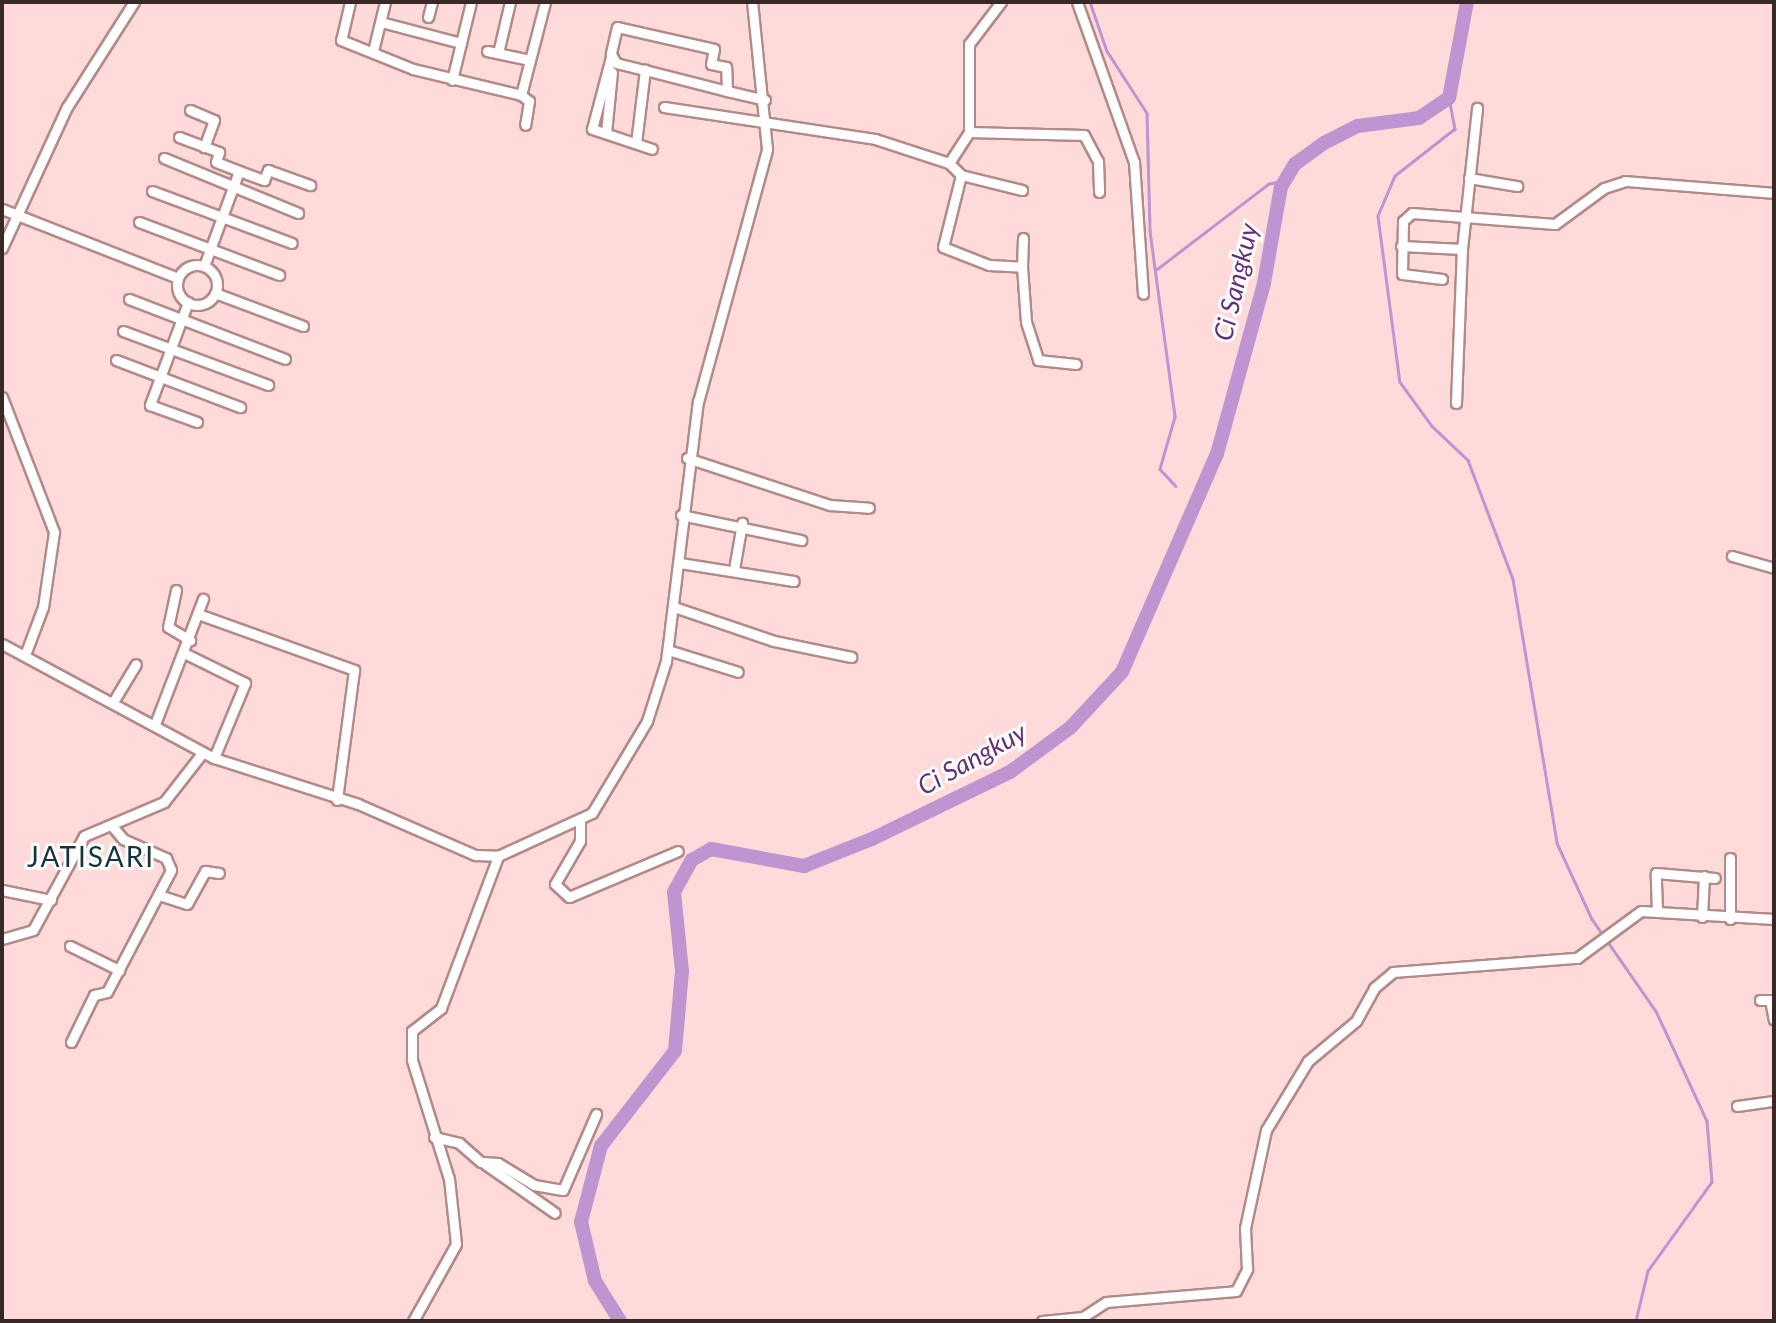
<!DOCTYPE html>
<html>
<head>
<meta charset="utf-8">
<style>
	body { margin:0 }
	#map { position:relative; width:1776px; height:1323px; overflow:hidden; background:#fedbda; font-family:Lato,sans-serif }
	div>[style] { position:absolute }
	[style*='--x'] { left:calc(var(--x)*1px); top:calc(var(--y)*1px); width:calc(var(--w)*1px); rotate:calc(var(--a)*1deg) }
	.stream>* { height:2.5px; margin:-1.25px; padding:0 1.25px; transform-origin:1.25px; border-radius:1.25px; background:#be94d1 }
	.river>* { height:14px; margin:-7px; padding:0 7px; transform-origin:7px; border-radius:7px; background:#be94d1 }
	.roads { filter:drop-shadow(2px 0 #b28a89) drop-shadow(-2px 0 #b28a89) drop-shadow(0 2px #b28a89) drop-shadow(0 -2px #b28a89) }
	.minor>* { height:9px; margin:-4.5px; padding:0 4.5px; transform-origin:4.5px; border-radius:4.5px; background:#fff }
	.minor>.ring { margin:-4.5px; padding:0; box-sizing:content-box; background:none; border:9px solid #fff; border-radius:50% }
	span { translate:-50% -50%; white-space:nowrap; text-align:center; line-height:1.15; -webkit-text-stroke:6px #fff; paint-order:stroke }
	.water-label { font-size:26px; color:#633078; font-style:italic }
	.quarter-label { font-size:28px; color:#14343c; letter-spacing:2px }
	.frame { position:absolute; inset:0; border:4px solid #382827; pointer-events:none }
</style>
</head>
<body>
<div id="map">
	<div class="stream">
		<i style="--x:1090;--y:2;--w:52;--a:70.9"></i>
		<i style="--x:1107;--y:51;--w:74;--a:57.2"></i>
		<i style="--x:1147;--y:113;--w:118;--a:88.5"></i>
		<i style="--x:1150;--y:231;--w:188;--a:82.3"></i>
		<i style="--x:1175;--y:417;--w:54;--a:106.1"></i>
		<i style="--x:1160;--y:469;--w:23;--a:47"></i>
		<i style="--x:1449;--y:98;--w:32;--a:79"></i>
		<i style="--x:1455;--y:129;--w:76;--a:141.9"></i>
		<i style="--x:1395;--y:176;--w:43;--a:113"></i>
		<i style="--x:1378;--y:216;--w:167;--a:82.5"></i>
		<i style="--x:1400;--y:382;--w:54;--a:54"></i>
		<i style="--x:1432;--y:426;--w:50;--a:43.4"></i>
		<i style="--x:1468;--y:460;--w:127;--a:69.3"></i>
		<i style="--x:1513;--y:579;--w:268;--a:80.5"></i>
		<i style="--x:1557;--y:843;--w:84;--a:65.3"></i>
		<i style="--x:1592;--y:919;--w:112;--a:55.2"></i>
		<i style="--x:1656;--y:1011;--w:121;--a:65.1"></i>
		<i style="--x:1707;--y:1121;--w:61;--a:85.3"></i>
		<i style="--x:1712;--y:1182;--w:110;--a:125.7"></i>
		<i style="--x:1648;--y:1271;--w:51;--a:103.5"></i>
		<i style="--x:1157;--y:269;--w:140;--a:-37.4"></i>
		<i style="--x:1268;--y:184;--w:17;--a:-13"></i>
	</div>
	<div class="river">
		<i style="--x:620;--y:1321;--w:47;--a:-122"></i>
		<i style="--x:595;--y:1281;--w:61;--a:-103.3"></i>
		<i style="--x:581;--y:1222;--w:79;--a:-75.3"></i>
		<i style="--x:601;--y:1146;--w:120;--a:-52.1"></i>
		<i style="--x:675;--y:1051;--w:80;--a:-85"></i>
		<i style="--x:682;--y:971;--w:79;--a:-95.8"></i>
		<i style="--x:674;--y:892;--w:37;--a:-61"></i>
		<i style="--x:692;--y:860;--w:22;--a:-30"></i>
		<i style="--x:711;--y:849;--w:95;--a:10.4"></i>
		<i style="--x:804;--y:866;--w:73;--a:-21.7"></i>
		<i style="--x:872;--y:839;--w:153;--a:-25.9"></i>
		<i style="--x:1010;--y:772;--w:74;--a:-36.3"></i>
		<i style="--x:1070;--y:728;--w:76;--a:-47.1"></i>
		<i style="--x:1122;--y:672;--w:238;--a:-66.5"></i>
		<i style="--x:1217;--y:454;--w:177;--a:-74.6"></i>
		<i style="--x:1264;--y:283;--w:97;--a:-80"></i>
		<i style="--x:1281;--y:187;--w:27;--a:-59"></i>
		<i style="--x:1295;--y:164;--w:36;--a:-36"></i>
		<i style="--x:1324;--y:143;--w:38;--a:-27"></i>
		<i style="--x:1358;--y:126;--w:62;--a:-7.5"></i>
		<i style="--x:1419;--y:118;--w:36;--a:-34"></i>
		<i style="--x:1449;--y:98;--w:98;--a:-79.4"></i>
	</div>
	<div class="roads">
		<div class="minor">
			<i style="--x:350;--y:2;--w:39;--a:103"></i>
			<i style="--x:341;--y:40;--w:78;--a:21.9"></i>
			<i style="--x:413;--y:69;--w:111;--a:13.5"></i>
			<i style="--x:521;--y:95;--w:10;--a:37"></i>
			<i style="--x:529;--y:101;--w:24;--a:99"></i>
			<i style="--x:1077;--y:2;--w:170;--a:70.4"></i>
			<i style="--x:1134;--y:162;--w:132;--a:86.1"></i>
			<i style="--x:428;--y:17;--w:16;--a:-75"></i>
			<i style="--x:381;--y:22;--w:83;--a:14.7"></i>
			<i style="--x:373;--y:51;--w:50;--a:-76.2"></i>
			<i style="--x:487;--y:51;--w:44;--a:11.8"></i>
			<i style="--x:498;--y:53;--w:52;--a:-76.8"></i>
			<i style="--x:611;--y:57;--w:74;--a:104.8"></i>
			<i style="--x:592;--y:129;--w:63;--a:18.4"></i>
			<i style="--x:452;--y:80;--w:80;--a:-76.3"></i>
			<i style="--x:727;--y:91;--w:24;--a:-92"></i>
			<i style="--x:726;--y:67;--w:15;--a:-169"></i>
			<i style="--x:711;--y:64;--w:15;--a:-79"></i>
			<i style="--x:714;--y:49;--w:99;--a:-167.2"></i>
			<i style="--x:617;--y:27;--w:28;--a:103"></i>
			<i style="--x:611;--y:54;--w:10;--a:61"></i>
			<i style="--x:616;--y:63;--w:30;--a:14"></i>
			<i style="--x:645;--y:70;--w:85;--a:14.4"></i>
			<i style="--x:727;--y:91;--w:39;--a:13"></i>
			<i style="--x:521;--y:95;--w:96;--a:-75.5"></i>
			<i style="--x:664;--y:107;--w:213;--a:8.6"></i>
			<i style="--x:875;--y:139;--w:78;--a:18"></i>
			<i style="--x:949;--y:163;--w:17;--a:45"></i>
			<i style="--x:961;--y:175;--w:74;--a:104"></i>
			<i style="--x:943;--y:247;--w:49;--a:21.4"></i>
			<i style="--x:989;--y:265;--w:33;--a:3"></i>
			<i style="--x:1022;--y:267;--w:29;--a:-88"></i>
			<i style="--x:190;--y:110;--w:26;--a:23"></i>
			<i style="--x:214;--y:120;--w:29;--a:110"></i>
			<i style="--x:969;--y:132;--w:88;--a:-90"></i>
			<i style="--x:969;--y:44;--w:53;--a:-52.7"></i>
			<i style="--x:606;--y:133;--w:61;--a:-84.4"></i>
			<i style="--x:179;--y:137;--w:43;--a:20.6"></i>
			<i style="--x:219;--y:152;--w:10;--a:107"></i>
			<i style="--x:216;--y:162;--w:25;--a:21"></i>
			<i style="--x:239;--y:171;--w:27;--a:20"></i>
			<i style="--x:264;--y:180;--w:11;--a:-68"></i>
			<i style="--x:268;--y:170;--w:45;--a:19.7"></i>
			<i style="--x:636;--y:143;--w:74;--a:-83"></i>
			<i style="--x:164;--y:158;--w:145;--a:22.3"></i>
			<i style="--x:949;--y:163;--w:37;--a:-57"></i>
			<i style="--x:969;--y:132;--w:115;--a:1.5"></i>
			<i style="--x:1084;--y:135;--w:30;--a:62"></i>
			<i style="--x:1098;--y:161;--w:31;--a:88"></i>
			<i style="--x:961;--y:175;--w:63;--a:13.8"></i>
			<i style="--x:1469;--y:178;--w:49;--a:9.5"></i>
			<i style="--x:152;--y:191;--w:149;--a:20.4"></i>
			<i style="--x:2;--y:209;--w:189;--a:21.4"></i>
			<i style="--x:139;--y:222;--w:150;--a:20.7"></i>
			<i style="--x:1401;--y:246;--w:61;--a:2.8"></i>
			<i style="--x:1462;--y:249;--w:142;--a:-83.9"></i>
			<i style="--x:2;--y:248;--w:155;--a:-65.3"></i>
			<i style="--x:67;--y:107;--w:125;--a:-57.5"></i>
			<i class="ring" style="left:177px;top:265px;width:31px;height:31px"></i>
			<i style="--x:204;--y:266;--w:101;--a:-69.8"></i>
			<i style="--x:1022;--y:267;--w:55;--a:85.8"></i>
			<i style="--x:1026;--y:322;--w:40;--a:72"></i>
			<i style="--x:1038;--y:360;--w:38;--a:6"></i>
			<i style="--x:1442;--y:279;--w:40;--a:-172.9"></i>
			<i style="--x:1402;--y:274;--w:53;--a:-88.9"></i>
			<i style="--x:1403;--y:221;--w:12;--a:-42"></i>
			<i style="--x:1412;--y:213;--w:143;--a:4.4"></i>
			<i style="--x:1555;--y:224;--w:61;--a:-36.3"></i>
			<i style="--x:1604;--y:188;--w:22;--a:-18"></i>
			<i style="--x:1625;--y:181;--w:149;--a:4.6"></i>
			<i style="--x:215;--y:293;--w:94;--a:20.6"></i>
			<i style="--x:129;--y:299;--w:167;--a:21"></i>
			<i style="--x:188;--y:302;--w:110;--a:110.3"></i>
			<i style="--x:150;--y:405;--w:50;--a:19.9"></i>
			<i style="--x:123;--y:331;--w:155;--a:20.4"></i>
			<i style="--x:116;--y:360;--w:133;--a:20.8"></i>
			<i style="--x:2;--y:397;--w:145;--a:68.9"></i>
			<i style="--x:54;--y:532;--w:76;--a:98.3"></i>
			<i style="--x:43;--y:607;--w:51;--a:110.6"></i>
			<i style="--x:1456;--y:403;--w:154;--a:-87.8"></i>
			<i style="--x:687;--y:458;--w:151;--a:18.2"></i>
			<i style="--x:830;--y:505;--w:39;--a:4"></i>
			<i style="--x:681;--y:515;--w:123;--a:11.8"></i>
			<i style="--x:1732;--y:556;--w:44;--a:15.9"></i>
			<i style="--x:680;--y:563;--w:115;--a:9"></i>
			<i style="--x:734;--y:569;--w:47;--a:-80.1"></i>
			<i style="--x:176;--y:590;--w:38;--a:102"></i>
			<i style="--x:168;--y:627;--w:26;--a:31"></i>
			<i style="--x:677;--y:608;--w:102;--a:18.8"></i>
			<i style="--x:774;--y:641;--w:79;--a:11.7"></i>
			<i style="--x:198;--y:614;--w:166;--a:19.7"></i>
			<i style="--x:354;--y:670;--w:131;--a:97.5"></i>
			<i style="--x:2;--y:644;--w:241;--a:28.3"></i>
			<i style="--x:214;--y:758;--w:151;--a:17.7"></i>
			<i style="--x:358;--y:804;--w:128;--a:23.6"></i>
			<i style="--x:475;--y:855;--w:23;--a:2"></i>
			<i style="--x:668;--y:650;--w:73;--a:17.4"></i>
			<i style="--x:186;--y:654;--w:66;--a:26.2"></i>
			<i style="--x:245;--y:683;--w:81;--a:112.5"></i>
			<i style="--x:113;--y:702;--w:44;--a:-58.8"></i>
			<i style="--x:155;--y:724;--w:134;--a:-69"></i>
			<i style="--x:580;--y:822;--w:19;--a:90"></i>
			<i style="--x:580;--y:841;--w:50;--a:120.2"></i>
			<i style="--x:555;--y:884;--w:19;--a:43"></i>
			<i style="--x:569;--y:897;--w:118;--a:-22.9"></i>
			<i style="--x:2;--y:890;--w:50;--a:11.5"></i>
			<i style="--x:159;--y:895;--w:29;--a:18"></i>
			<i style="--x:187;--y:904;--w:38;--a:-61"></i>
			<i style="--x:205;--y:871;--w:14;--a:8"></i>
			<i style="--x:1657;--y:911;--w:38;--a:-92"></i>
			<i style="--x:1656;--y:873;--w:59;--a:4.8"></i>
			<i style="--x:1702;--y:917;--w:41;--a:-87.2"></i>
			<i style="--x:1730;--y:919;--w:61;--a:-90"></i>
			<i style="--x:2;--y:939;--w:32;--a:-16"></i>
			<i style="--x:33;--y:930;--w:107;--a:-61.5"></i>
			<i style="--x:84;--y:836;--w:87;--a:-23"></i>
			<i style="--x:164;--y:802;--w:63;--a:-52"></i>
			<i style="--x:70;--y:946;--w:55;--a:26.1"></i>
			<i style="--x:1760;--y:1000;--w:10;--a:0"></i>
			<i style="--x:1770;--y:1000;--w:20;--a:79"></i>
			<i style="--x:71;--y:1042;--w:52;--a:-63.9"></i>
			<i style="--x:94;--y:995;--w:13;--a:-13"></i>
			<i style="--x:107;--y:992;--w:138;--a:-62.3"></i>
			<i style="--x:171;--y:870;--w:13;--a:-113"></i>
			<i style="--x:166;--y:858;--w:47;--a:-156.2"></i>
			<i style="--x:123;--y:839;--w:16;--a:-130"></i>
			<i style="--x:1737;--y:1106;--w:37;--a:-8"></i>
			<i style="--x:434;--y:1137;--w:26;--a:13"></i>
			<i style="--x:459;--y:1143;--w:29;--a:41"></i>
			<i style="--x:481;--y:1162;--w:17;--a:3"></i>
			<i style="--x:498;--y:1163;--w:42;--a:31.4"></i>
			<i style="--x:534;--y:1185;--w:29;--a:10"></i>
			<i style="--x:563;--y:1190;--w:83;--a:-66.5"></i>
			<i style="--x:485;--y:1164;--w:85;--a:35"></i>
			<i style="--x:413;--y:1321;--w:88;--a:-60.8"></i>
			<i style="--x:456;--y:1244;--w:65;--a:-96.1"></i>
			<i style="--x:449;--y:1179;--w:125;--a:-107.3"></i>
			<i style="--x:412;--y:1060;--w:29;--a:-90"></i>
			<i style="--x:412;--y:1031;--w:37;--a:-38"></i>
			<i style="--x:441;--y:1008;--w:162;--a:-69.4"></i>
			<i style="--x:498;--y:856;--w:103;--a:-24.6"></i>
			<i style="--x:592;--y:813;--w:107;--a:-59.1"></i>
			<i style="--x:647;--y:721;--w:63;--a:-72.4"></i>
			<i style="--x:666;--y:661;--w:261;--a:-83"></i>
			<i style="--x:698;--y:402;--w:262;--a:-74.7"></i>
			<i style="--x:767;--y:149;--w:148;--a:-95.8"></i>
			<i style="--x:1042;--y:1321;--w:41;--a:-5.6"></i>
			<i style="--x:1083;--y:1317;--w:27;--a:-33"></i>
			<i style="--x:1106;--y:1302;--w:130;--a:-4.8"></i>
			<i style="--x:1236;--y:1291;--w:25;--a:-63"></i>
			<i style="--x:1247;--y:1269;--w:41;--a:-92.8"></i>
			<i style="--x:1245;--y:1228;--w:100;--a:-77.9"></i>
			<i style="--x:1266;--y:1130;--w:81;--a:-58.7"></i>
			<i style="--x:1308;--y:1061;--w:62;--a:-39.8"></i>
			<i style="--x:1356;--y:1021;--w:38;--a:-61"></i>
			<i style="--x:1374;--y:988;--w:25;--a:-40"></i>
			<i style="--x:1393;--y:972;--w:185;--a:-4.4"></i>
			<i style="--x:1577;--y:958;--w:79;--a:-36.3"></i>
			<i style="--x:1641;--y:911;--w:133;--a:3.4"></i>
		</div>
	</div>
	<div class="water-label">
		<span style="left:1236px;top:282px;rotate:-77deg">Ci Sangkuy</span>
		<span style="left:972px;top:759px;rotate:-29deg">Ci Sangkuy</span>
	</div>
	<div class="quarter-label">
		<span style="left:91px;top:856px">JATISARI</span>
	</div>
	<div class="frame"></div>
</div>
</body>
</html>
